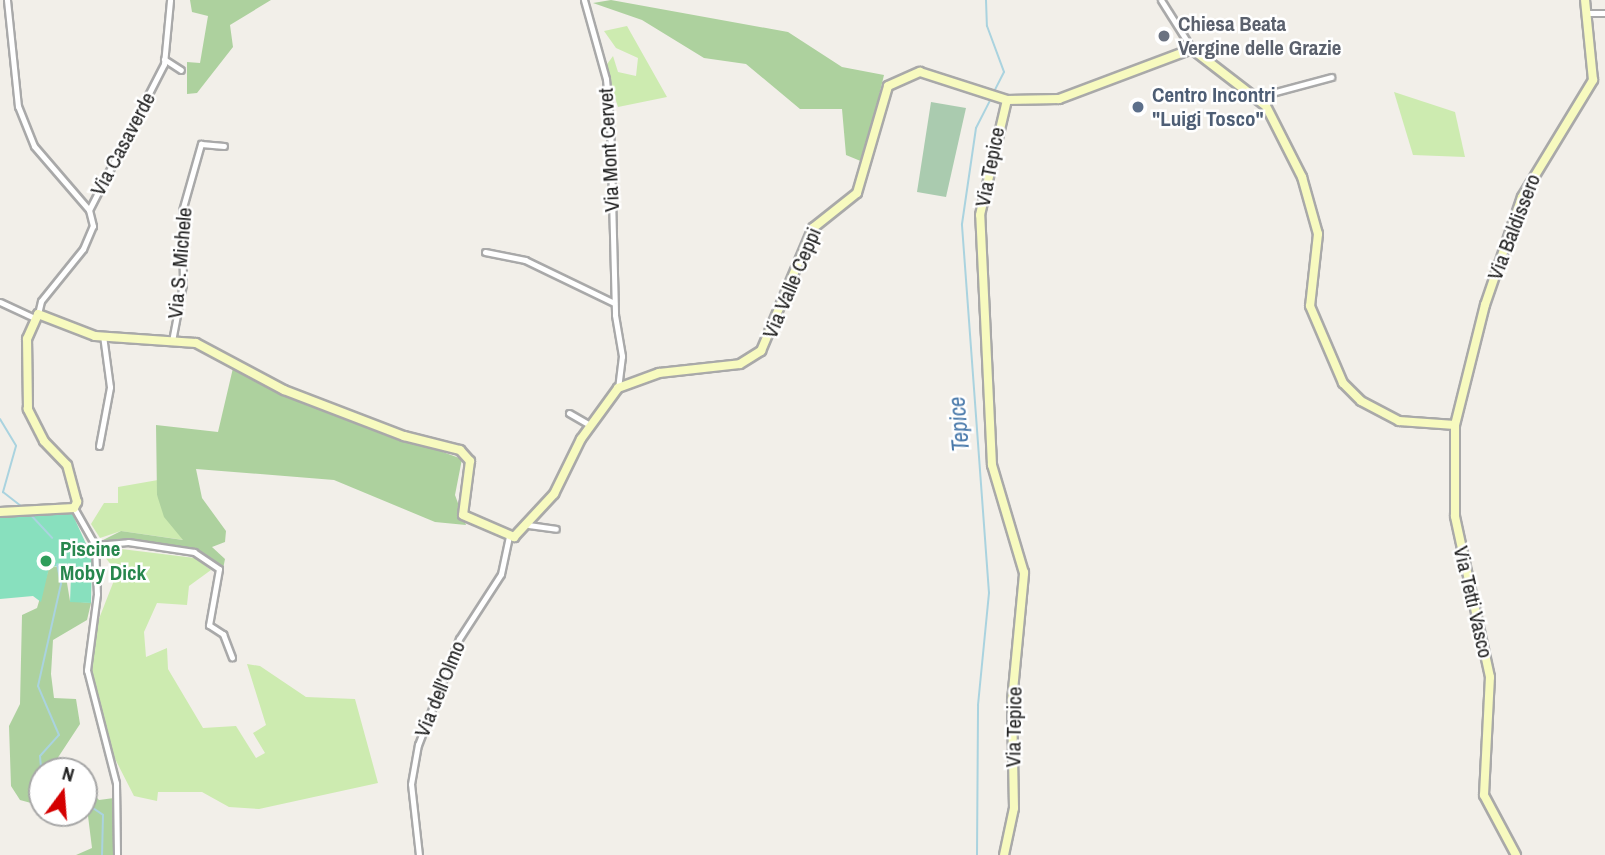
<!DOCTYPE html>
<html>
<head>
<meta charset="utf-8">
<style>
	body { margin:0 }
	#map { position:relative; width:1605px; height:855px; overflow:hidden; background:#f2efe9; font-family:"Archivo Narrow",sans-serif }
	div>[style] { position:absolute }
	[style*='--x'] { left:calc(var(--x)*1px); top:calc(var(--y)*1px); width:calc(var(--w)*1px); rotate:calc(var(--a)*1deg) }
	.grass>* { inset:0; background:#cdebb0 }
	.forest>* { inset:0; background:#add19e }
	.cemetery>* { inset:0; background:#aacbaf }
	.pitch>* { inset:0; background:#88e0be }
	.stream>* { height:2px; margin:-1px; padding:0 1px; transform-origin:1px; border-radius:1px; background:#aad3df }
	.roads { filter:drop-shadow(2px 0 #a9a9a9) drop-shadow(-2px 0 #a9a9a9) drop-shadow(0 2px #a9a9a9) drop-shadow(0 -2px #a9a9a9) }
	.street>* { height:5px; margin:-2.5px; padding:0 2.5px; transform-origin:2.5px; border-radius:2.5px; background:#fff }
	.secondary>* { height:8px; margin:-4px; padding:0 4px; transform-origin:4px; border-radius:4px; background:#f7fabf }
	.dots>* { width:19px; height:19px; translate:-50% -50%; box-sizing:border-box; border:4px solid #fff; border-radius:50% }
	span { translate:-50% -50%; white-space:nowrap; text-align:center; line-height:1.15; -webkit-text-stroke:5px #fff; paint-order:stroke }
	.worship-label { font-size:21px; color:#5b616d; font-weight:700 }
	.left { translate:0 -50%; text-align:left }
	.service-label { font-size:21px; color:#4e5e75; font-weight:700 }
	.street-label { font-size:21px; color:#222 }
	.leisure-label { font-size:21px; color:#27864d; font-weight:700 }
	.water-label { font-size:23px; color:#4a7aab; font-style:italic }
	.north { position:absolute; left:28px; top:757px; width:70px; height:70px; box-sizing:border-box; background:#fff; border:2px solid #a7a7a7; border-radius:50%; rotate:16deg; font-size:19px; font-weight:700; line-height:28px; text-align:center; color:#222 }
	.north::after { content:''; display:block; margin:auto; width:24px; height:32px; background:#d40000; clip-path:polygon(50% 0,100% 100%,50% 72%,0 100%) }
</style>
</head>
<body>
<div id="map">
	<div class="grass">
		<i style="clip-path:polygon(627px 26px,667px 97px,618px 107px,605px 67px,613px 56px,618px 72px,636px 76px,638px 58px,616px 48px,604px 31px)"></i>
		<i style="clip-path:polygon(1394px 92px,1455px 112px,1465px 157px,1413px 155px)"></i>
		<i style="clip-path:polygon(158px 480px,157px 495px,184px 540px,121px 531px,100px 538px,91px 524px,104px 503px,118px 503px,118px 487px)"></i>
		<i style="clip-path:polygon(113px 548px,195px 558px,211px 570px,189px 586px,187px 605px,157px 603px,144px 632px,146px 657px,167px 648px,168px 669px,203px 728px,236px 726px,256px 758px,265px 753px,253px 733px,266px 725px,247px 664px,260px 666px,306px 697px,355px 699px,378px 783px,259px 809px,229px 807px,202px 792px,158px 792px,157px 801px,134px 796px,110px 749px,90px 670px,95px 629px,113px 583px,113px 567px,104px 556px)"></i>
	</div>
	<div class="forest">
		<i style="clip-path:polygon(190px 0,271px 0,230px 25px,233px 47px,197px 93px,187px 94px,187px 62px,200px 63px,208px 16px,192px 12px)"></i>
		<i style="clip-path:polygon(611px 0,788px 32px,842px 67px,884px 75px,863px 162px,846px 155px,842px 109px,800px 109px,746px 64px,704px 58px,642px 20px,593px 3px)"></i>
		<i style="clip-path:polygon(233px 368px,284px 394px,462px 459px,455px 495px,466px 525px,435px 522px,334px 480px,196px 469px,202px 498px,226px 531px,225px 542px,212px 547px,225px 559px,223px 569px,194px 550px,127px 539px,99px 542px,121px 531px,183px 540px,164px 517px,157px 495px,156px 425px,218px 432px)"></i>
		<i style="clip-path:polygon(64px 565px,70px 601px,91px 603px,87px 620px,53px 640px,51px 674px,54px 698px,76px 699px,80px 724px,57px 759px,75px 771px,42px 771px,42px 806px,20px 800px,11px 786px,9px 726px,20px 704px,22px 615px,37px 608px,49px 568px)"></i>
		<i style="clip-path:polygon(84px 784px,99px 800px,114px 798px,113px 855px,76px 855px,92px 848px)"></i>
	</div>
	<div class="cemetery">
		<i style="clip-path:polygon(931px 102px,966px 108px,946px 197px,917px 192px)"></i>
	</div>
	<div class="pitch">
		<i style="clip-path:polygon(72px 513px,92px 557px,91px 603px,70px 602px,71px 577px,60px 565px,49px 568px,41px 602px,33px 596px,0 599px,0 517px)"></i>
	</div>
	<div class="stream">
		<i style="--x:986;--y:0;--w:26;--a:88"></i>
		<i style="--x:987;--y:26;--w:49;--a:69.7"></i>
		<i style="--x:1004;--y:72;--w:22;--a:117"></i>
		<i style="--x:0;--y:419;--w:31;--a:59"></i>
		<i style="--x:16;--y:446;--w:48;--a:105.8"></i>
		<i style="--x:3;--y:492;--w:24;--a:38"></i>
		<i style="--x:29;--y:513;--w:34;--a:47"></i>
		<i style="--x:42;--y:779;--w:23;--a:-95"></i>
		<i style="--x:40;--y:756;--w:28;--a:-48"></i>
		<i style="--x:59;--y:735;--w:53;--a:-113.2"></i>
		<i style="--x:38;--y:686;--w:105;--a:-77.3"></i>
		<i style="--x:61;--y:584;--w:20;--a:-101"></i>
		<i style="--x:84;--y:802;--w:23;--a:34"></i>
		<i style="--x:103;--y:815;--w:40;--a:91.4"></i>
		<i style="--x:977;--y:855;--w:150;--a:-89.6"></i>
		<i style="--x:978;--y:705;--w:113;--a:-84.4"></i>
		<i style="--x:989;--y:593;--w:370;--a:-94.2"></i>
		<i style="--x:962;--y:224;--w:97;--a:-81.7"></i>
		<i style="--x:976;--y:128;--w:31;--a:-63"></i>
	</div>
	<div class="roads">
		<div class="street">
			<i style="--x:7;--y:0;--w:107;--a:84.1"></i>
			<i style="--x:18;--y:106;--w:43;--a:68.2"></i>
			<i style="--x:34;--y:146;--w:84;--a:49.3"></i>
			<i style="--x:584;--y:0;--w:82;--a:74.4"></i>
			<i style="--x:606;--y:79;--w:42;--a:84.6"></i>
			<i style="--x:610;--y:121;--w:194;--a:88.5"></i>
			<i style="--x:615;--y:315;--w:42;--a:80.3"></i>
			<i style="--x:622;--y:356;--w:32;--a:97"></i>
			<i style="--x:1161;--y:0;--w:58;--a:57.7"></i>
			<i style="--x:1587;--y:13;--w:18;--a:0"></i>
			<i style="--x:164;--y:59;--w:20;--a:33"></i>
			<i style="--x:1257;--y:97;--w:77;--a:-15.1"></i>
			<i style="--x:485;--y:252;--w:41;--a:11.3"></i>
			<i style="--x:525;--y:260;--w:99;--a:25.8"></i>
			<i style="--x:0;--y:302;--w:38;--a:25"></i>
			<i style="--x:38;--y:314;--w:13;--a:-77"></i>
			<i style="--x:41;--y:301;--w:67;--a:-51.1"></i>
			<i style="--x:83;--y:249;--w:25;--a:-67"></i>
			<i style="--x:93;--y:226;--w:16;--a:-104"></i>
			<i style="--x:89;--y:210;--w:164;--a:-62.8"></i>
			<i style="--x:164;--y:64;--w:64;--a:-84.6"></i>
			<i style="--x:172;--y:341;--w:58;--a:-79.1"></i>
			<i style="--x:183;--y:284;--w:73;--a:-90.8"></i>
			<i style="--x:182;--y:211;--w:70;--a:-74.2"></i>
			<i style="--x:201;--y:144;--w:23;--a:5"></i>
			<i style="--x:569;--y:413;--w:24;--a:30"></i>
			<i style="--x:99;--y:446;--w:60;--a:-79.4"></i>
			<i style="--x:110;--y:387;--w:52;--a:-97.7"></i>
			<i style="--x:74;--y:508;--w:43;--a:60.4"></i>
			<i style="--x:95;--y:545;--w:49;--a:87.7"></i>
			<i style="--x:97;--y:594;--w:77;--a:97.5"></i>
			<i style="--x:87;--y:670;--w:117;--a:75.6"></i>
			<i style="--x:116;--y:783;--w:72;--a:89.2"></i>
			<i style="--x:529;--y:525;--w:27;--a:8"></i>
			<i style="--x:95;--y:545;--w:33;--a:-5"></i>
			<i style="--x:128;--y:542;--w:67;--a:8.6"></i>
			<i style="--x:194;--y:552;--w:30;--a:34"></i>
			<i style="--x:219;--y:569;--w:57;--a:100.1"></i>
			<i style="--x:209;--y:625;--w:17;--a:33"></i>
			<i style="--x:223;--y:634;--w:25;--a:69"></i>
			<i style="--x:419;--y:855;--w:71;--a:-96.4"></i>
			<i style="--x:411;--y:784;--w:40;--a:-80"></i>
			<i style="--x:418;--y:745;--w:114;--a:-68.9"></i>
			<i style="--x:459;--y:639;--w:77;--a:-57.1"></i>
			<i style="--x:501;--y:574;--w:39;--a:-78"></i>
		</div>
		<div class="secondary">
			<i style="--x:0;--y:512;--w:74;--a:-3.1"></i>
			<i style="--x:74;--y:508;--w:7;--a:-63"></i>
			<i style="--x:77;--y:502;--w:38;--a:-105"></i>
			<i style="--x:67;--y:465;--w:33;--a:-134"></i>
			<i style="--x:44;--y:441;--w:36;--a:-117"></i>
			<i style="--x:28;--y:409;--w:70;--a:-90.8"></i>
			<i style="--x:27;--y:339;--w:27;--a:-66"></i>
			<i style="--x:38;--y:314;--w:61;--a:21.1"></i>
			<i style="--x:95;--y:336;--w:101;--a:4"></i>
			<i style="--x:196;--y:343;--w:100;--a:28.1"></i>
			<i style="--x:284;--y:390;--w:129;--a:21"></i>
			<i style="--x:404;--y:436;--w:58;--a:14"></i>
			<i style="--x:460;--y:450;--w:15;--a:48"></i>
			<i style="--x:470;--y:461;--w:54;--a:97.4"></i>
			<i style="--x:463;--y:515;--w:56;--a:23.3"></i>
			<i style="--x:514;--y:537;--w:59;--a:-47.1"></i>
			<i style="--x:554;--y:494;--w:61;--a:-63.9"></i>
			<i style="--x:581;--y:439;--w:63;--a:-54"></i>
			<i style="--x:618;--y:388;--w:44;--a:-20.1"></i>
			<i style="--x:659;--y:373;--w:81;--a:-6.3"></i>
			<i style="--x:740;--y:364;--w:25;--a:-32"></i>
			<i style="--x:761;--y:351;--w:134;--a:-67.1"></i>
			<i style="--x:813;--y:228;--w:56;--a:-38.5"></i>
			<i style="--x:857;--y:193;--w:111;--a:-73.8"></i>
			<i style="--x:888;--y:86;--w:35;--a:-24"></i>
			<i style="--x:920;--y:72;--w:91;--a:17.8"></i>
			<i style="--x:1007;--y:100;--w:52;--a:-1.1"></i>
			<i style="--x:1059;--y:99;--w:142;--a:-20.6"></i>
			<i style="--x:1192;--y:49;--w:93;--a:37.6"></i>
			<i style="--x:1266;--y:106;--w:80;--a:63.1"></i>
			<i style="--x:1302;--y:177;--w:59;--a:74.3"></i>
			<i style="--x:1318;--y:234;--w:72;--a:96.3"></i>
			<i style="--x:1310;--y:306;--w:84;--a:66.8"></i>
			<i style="--x:1343;--y:383;--w:25;--a:45"></i>
			<i style="--x:1361;--y:401;--w:43;--a:27.8"></i>
			<i style="--x:1399;--y:421;--w:56;--a:4.1"></i>
			<i style="--x:1004;--y:855;--w:48;--a:-78"></i>
			<i style="--x:1014;--y:808;--w:107;--a:-91.1"></i>
			<i style="--x:1012;--y:701;--w:129;--a:-84.6"></i>
			<i style="--x:1024;--y:573;--w:113;--a:-106.5"></i>
			<i style="--x:992;--y:465;--w:250;--a:-92.7"></i>
			<i style="--x:980;--y:215;--w:118;--a:-76.8"></i>
			<i style="--x:1516;--y:855;--w:68;--a:-118.1"></i>
			<i style="--x:1484;--y:795;--w:118;--a:-87.1"></i>
			<i style="--x:1490;--y:677;--w:165;--a:-102.3"></i>
			<i style="--x:1455;--y:516;--w:91;--a:-90"></i>
			<i style="--x:1455;--y:425;--w:124;--a:-76"></i>
			<i style="--x:1485;--y:305;--w:114;--a:-71.1"></i>
			<i style="--x:1522;--y:197;--w:137;--a:-58.7"></i>
			<i style="--x:1593;--y:80;--w:80;--a:-95.7"></i>
		</div>
	</div>
	<div class="dots">
		<i style="left:1164px;top:36px;background:#6b7280"></i>
		<i style="left:1138px;top:107px;background:#5c6f8a"></i>
		<i style="left:46px;top:561px;background:#2e9e5b"></i>
	</div>
	<div class="worship-label">
		<span class="left" style="left:1178px;top:36px">Chiesa Beata<br>Vergine delle Grazie</span>
	</div>
	<div class="service-label">
		<span class="left" style="left:1152px;top:107px">Centro Incontri<br>"Luigi Tosco"</span>
	</div>
	<div class="street-label">
		<span style="left:123px;top:144px;rotate:-62deg">Via Casaverde</span>
		<span style="left:609px;top:150px;rotate:-93deg">Via Mont Cervet</span>
		<span style="left:990px;top:167px;rotate:-79deg">Via Tepice</span>
		<span style="left:1514px;top:227px;rotate:-69deg">Via Baldissero</span>
		<span style="left:180px;top:263px;rotate:-85deg">Via S. Michele</span>
		<span style="left:792px;top:283px;rotate:-67deg">Via Valle Ceppi</span>
		<span style="left:1473px;top:602px;rotate:77deg">Via Tetti Vasco</span>
		<span style="left:440px;top:689px;rotate:-68deg">Via dell'Olmo</span>
		<span style="left:1014px;top:727px;rotate:-89deg">Via Tepice</span>
	</div>
	<div class="leisure-label">
		<span class="left" style="left:60px;top:561px">Piscine<br>Moby Dick</span>
	</div>
	<div class="water-label">
		<span style="left:959px;top:424px;rotate:-95deg">Tepice</span>
	</div>
	<div class="north">N</div>
</div>
</body>
</html>
